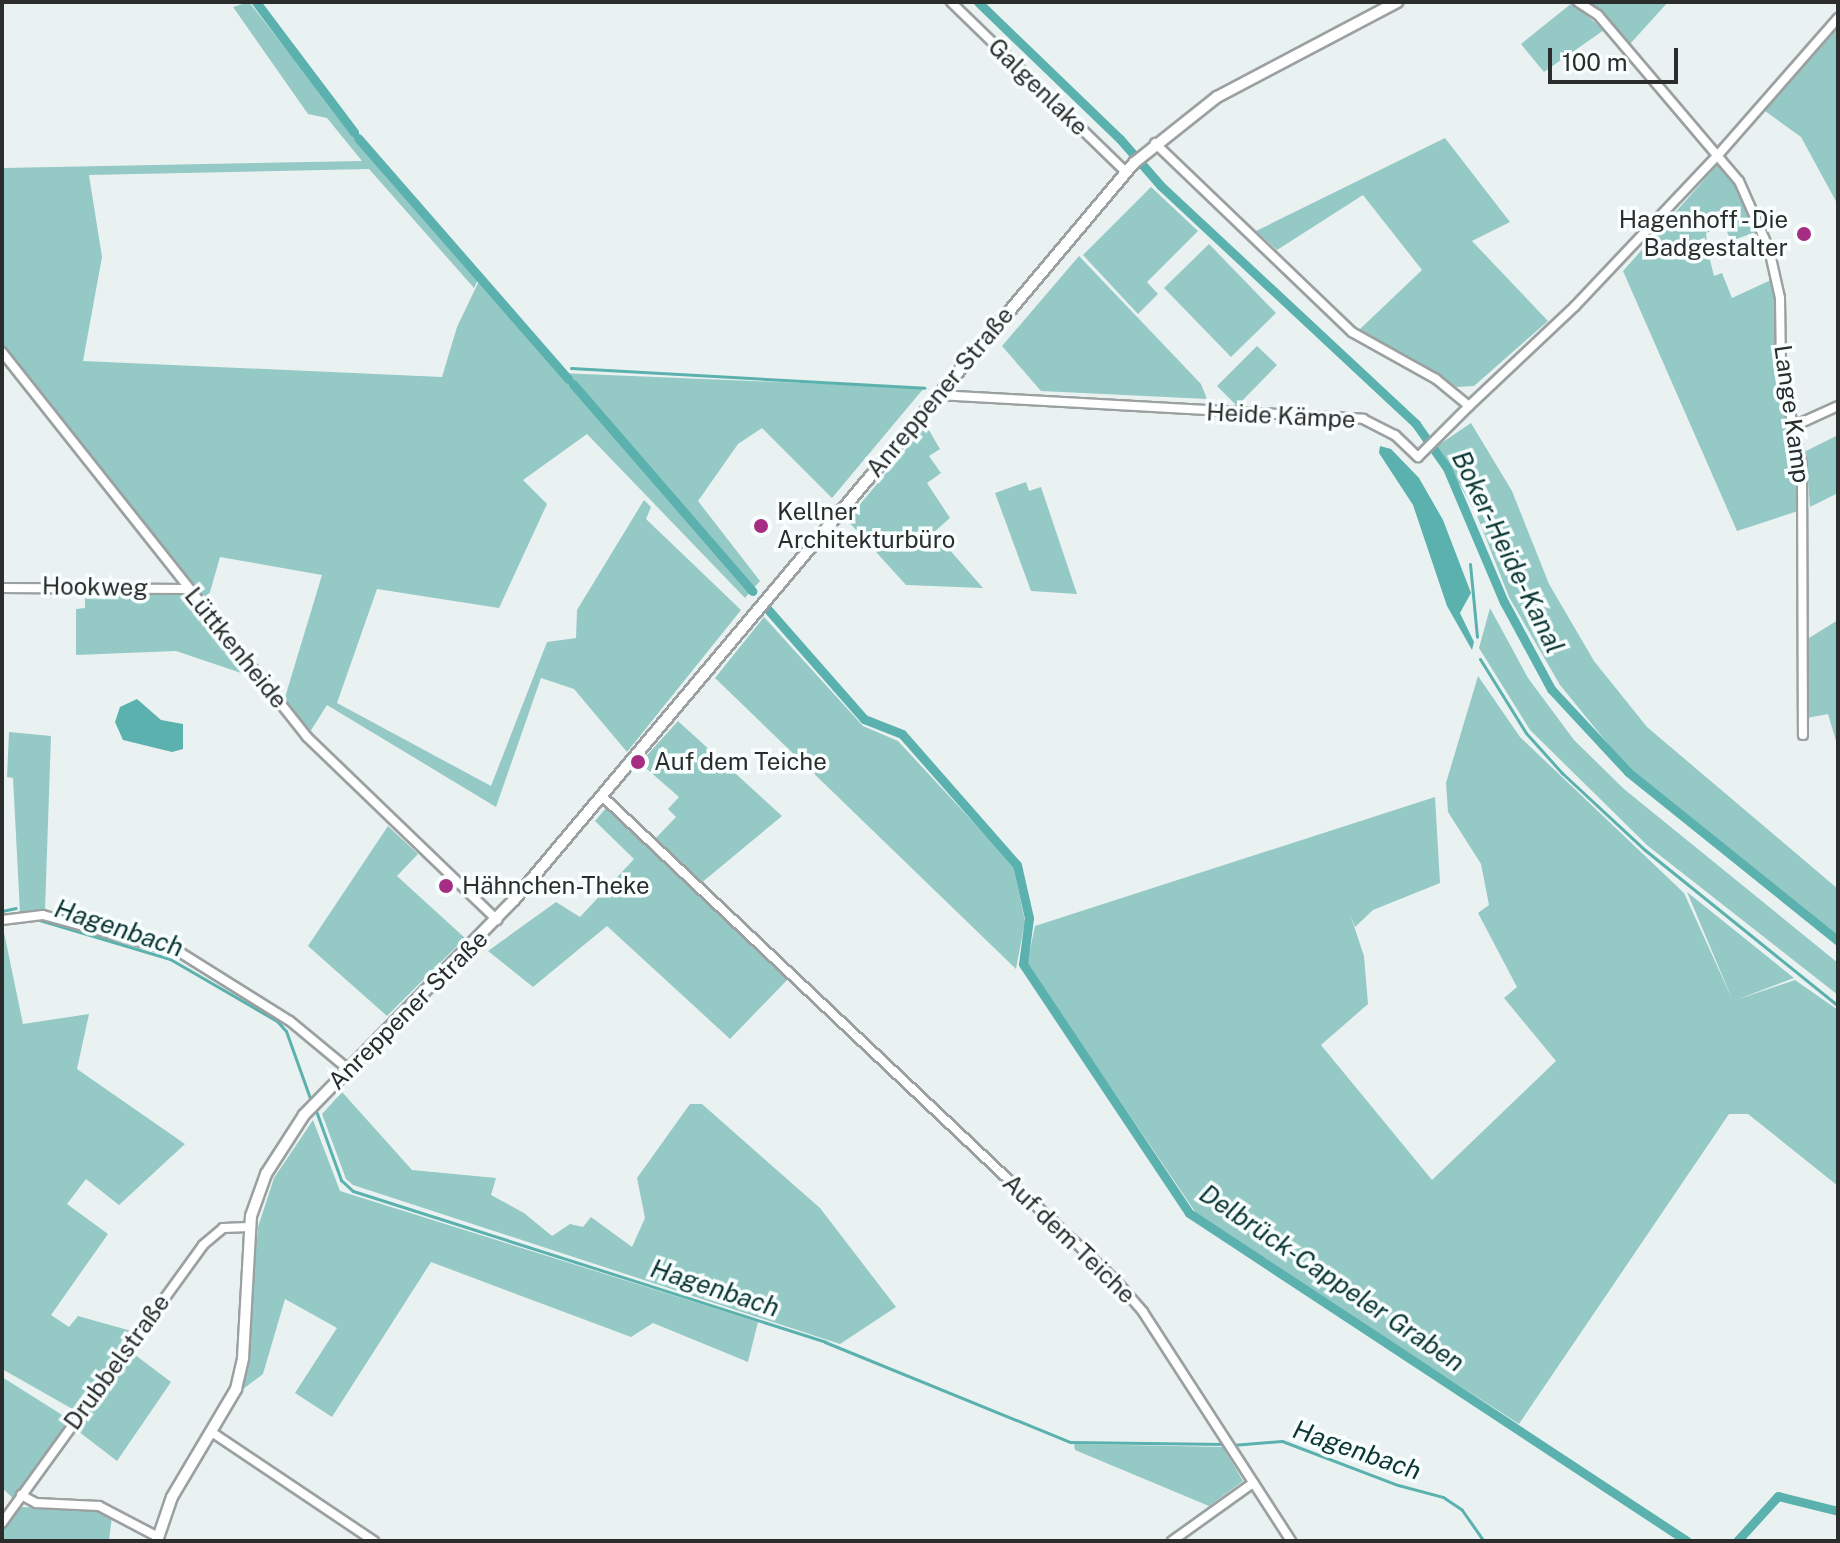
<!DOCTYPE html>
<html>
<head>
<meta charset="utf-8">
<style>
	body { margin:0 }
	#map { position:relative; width:1840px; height:1543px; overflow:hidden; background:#eaf2f1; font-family:"Public Sans",sans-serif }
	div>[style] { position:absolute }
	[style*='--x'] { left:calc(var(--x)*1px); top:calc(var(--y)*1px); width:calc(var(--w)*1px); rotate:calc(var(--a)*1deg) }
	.green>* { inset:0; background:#95c9c6 }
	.water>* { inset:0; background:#5ab1ae }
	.stream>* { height:3px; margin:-1.5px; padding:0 1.5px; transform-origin:1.5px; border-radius:1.5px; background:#5ab1ae }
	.canal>* { height:9px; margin:-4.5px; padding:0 4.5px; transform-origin:4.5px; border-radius:4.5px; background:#5ab1ae }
	.roads { filter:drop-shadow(2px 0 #9ba1a1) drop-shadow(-2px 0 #9ba1a1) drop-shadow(0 2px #9ba1a1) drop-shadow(0 -2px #9ba1a1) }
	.minor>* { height:8px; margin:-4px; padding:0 4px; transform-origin:4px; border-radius:4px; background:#fff }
	.tertiary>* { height:10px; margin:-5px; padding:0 5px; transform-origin:5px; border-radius:5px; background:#fff }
	.dots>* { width:22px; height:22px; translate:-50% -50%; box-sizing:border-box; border:4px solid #f8fffe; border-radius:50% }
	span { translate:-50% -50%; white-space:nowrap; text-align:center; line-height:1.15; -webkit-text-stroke:7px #f8fffe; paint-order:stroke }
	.street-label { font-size:24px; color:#2b2d2d }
	.poi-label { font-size:24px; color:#2b2d2d }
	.right { translate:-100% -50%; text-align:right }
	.left { translate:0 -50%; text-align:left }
	.water-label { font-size:26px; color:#0b3635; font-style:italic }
	.frame { position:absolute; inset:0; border:4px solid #2b2d2d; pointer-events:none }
	.scale { position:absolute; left:1548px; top:48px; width:130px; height:36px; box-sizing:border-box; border:4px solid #2b2d2d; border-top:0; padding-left:10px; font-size:24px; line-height:28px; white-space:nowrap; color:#2b2d2d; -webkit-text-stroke:6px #f8fffe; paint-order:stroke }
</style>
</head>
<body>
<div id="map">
	<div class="green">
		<i style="clip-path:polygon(249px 2px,374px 161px,478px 280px,474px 288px,369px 169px,89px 175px,102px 257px,83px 361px,442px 377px,457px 327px,479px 281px,560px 373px,924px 388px,832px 498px,762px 428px,738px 444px,698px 501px,760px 581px,745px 598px,587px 434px,523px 480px,547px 504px,499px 608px,377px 589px,337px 703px,491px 786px,547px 642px,576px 638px,577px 610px,644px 500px,651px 507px,646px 519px,741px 610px,627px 752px,574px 689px,541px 678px,496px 807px,327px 705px,308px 735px,283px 704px,322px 575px,220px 557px,204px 613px,256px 678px,176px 651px,76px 655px,76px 609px,85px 608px,85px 592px,196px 589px,2px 345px,2px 168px,362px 161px,327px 118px,308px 114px,233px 7px)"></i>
		<i style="clip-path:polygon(1586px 2px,1668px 2px,1630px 44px)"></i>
		<i style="clip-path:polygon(1572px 3px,1604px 30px,1544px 72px,1521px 44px)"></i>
		<i style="clip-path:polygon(1838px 28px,1838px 205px,1801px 137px,1765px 111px)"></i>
		<i style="clip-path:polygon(1445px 138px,1510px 222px,1472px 241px,1548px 321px,1474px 386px,1457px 387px,1359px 330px,1422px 270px,1363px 195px,1277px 250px,1256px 231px)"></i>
		<i style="clip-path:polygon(1720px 162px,1737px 182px,1761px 230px,1731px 241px,1724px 225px,1706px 233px,1708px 252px,1714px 276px,1722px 273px,1732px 298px,1773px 279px,1778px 374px,1798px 466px,1801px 510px,1737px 531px,1623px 271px)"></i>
		<i style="clip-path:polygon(1151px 187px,1198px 231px,1147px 282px,1158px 294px,1138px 314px,1083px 255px)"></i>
		<i style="clip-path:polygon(1209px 244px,1276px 313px,1231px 357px,1164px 288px)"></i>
		<i style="clip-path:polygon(1079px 256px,1201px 384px,1207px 399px,1041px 391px,1002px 346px)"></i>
		<i style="clip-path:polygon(1257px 346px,1277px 365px,1237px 406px,1217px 386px)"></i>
		<i style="clip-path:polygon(1471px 423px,1512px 491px,1549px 584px,1594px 661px,1647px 727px,1838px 889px,1838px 938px,1630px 771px,1560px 685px,1509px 597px,1476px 513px,1437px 446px)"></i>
		<i style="clip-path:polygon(926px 425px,940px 449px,929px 456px,941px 473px,927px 483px,950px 518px,934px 532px,983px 588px,906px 585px,847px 520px)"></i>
		<i style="clip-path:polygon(1838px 435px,1838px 493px,1810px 507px,1806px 451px)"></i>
		<i style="clip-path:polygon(1026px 482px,1029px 491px,1041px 487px,1077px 594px,1031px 591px,995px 493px)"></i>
		<i style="clip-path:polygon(1490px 608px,1528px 678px,1574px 740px,1624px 789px,1838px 963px,1838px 995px,1648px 846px,1530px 730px,1479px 648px)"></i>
		<i style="clip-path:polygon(764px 617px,863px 726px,898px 741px,1013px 865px,1025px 921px,1016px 969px,715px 678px)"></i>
		<i style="clip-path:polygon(1838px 620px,1838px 748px,1828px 714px,1807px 718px,1809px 638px)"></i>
		<i style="clip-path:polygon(1478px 676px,1520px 737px,1684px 893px,1733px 1001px,1687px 892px,1794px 978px,1736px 1000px,1795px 980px,1838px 1010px,1838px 1186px,1748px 1114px,1729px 1114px,1519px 1424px,1200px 1219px,1027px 964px,1035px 926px,1435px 797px,1440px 883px,1373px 910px,1355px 927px,1350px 914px,1364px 956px,1368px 1004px,1321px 1045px,1432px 1180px,1556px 1061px,1504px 998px,1517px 987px,1478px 913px,1489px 905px,1481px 864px,1448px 812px,1446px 783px)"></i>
		<i style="clip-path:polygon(678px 721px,782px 816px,700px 884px,653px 841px,676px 817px,668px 809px,679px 797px,640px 763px)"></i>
		<i style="clip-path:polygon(9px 732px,51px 736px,45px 910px,20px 913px,13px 778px,7px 777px)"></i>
		<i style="clip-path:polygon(606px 808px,789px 978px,730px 1039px,607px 926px,533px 987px,488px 951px,556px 902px,580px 917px,634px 859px,595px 821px)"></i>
		<i style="clip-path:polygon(388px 826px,418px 854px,397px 876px,465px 938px,387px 1016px,308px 946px)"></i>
		<i style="clip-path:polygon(2px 923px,23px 1024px,89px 1014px,77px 1069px,185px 1144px,119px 1205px,86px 1179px,67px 1204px,108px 1234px,51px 1315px,69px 1327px,78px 1316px,135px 1332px,76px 1411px,2px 1369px)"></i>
		<i style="clip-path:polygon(342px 1092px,412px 1170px,496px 1178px,491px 1195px,524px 1213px,552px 1236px,570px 1224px,583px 1227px,591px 1217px,632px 1247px,645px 1218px,637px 1178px,690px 1104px,702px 1104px,820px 1208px,896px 1307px,840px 1344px,353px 1185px,346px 1179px,322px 1114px)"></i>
		<i style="clip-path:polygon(313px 1120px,340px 1191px,758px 1322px,748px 1362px,653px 1323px,631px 1337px,431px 1262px,332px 1417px,295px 1393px,337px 1328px,285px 1299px,263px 1374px,243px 1389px,258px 1227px,274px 1178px)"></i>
		<i style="clip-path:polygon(130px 1351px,171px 1382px,117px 1461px,74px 1428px)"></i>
		<i style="clip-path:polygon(2px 1377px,67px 1418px,66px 1427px,15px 1500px,2px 1488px)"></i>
		<i style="clip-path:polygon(1074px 1444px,1223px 1447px,1243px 1481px,1209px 1506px,1075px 1450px)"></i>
		<i style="clip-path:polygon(21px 1507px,94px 1509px,112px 1516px,109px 1541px,2px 1541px,2px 1529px)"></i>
	</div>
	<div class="water">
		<i style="clip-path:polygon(1380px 446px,1391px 449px,1419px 478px,1443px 520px,1471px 593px,1460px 613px,1474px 642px,1472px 650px,1447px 606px,1413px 505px,1379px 453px)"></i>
		<i style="clip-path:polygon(137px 699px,161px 720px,183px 724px,183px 749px,172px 752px,123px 740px,115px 722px,120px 707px)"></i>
	</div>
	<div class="stream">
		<i style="--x:571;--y:368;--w:354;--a:3.2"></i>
		<i style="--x:1470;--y:564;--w:73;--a:84.5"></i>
		<i style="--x:1480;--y:659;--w:87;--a:58.1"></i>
		<i style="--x:1526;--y:733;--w:54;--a:48"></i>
		<i style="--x:1562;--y:773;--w:113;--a:42.9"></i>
		<i style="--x:1645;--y:850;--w:248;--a:38.9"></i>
		<i style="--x:2;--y:911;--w:14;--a:-12"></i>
		<i style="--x:36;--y:919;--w:140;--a:16.6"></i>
		<i style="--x:170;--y:959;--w:124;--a:30.1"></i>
		<i style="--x:277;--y:1021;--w:13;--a:48"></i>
		<i style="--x:286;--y:1031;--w:74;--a:70.3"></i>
		<i style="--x:315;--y:1108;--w:77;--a:70.1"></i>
		<i style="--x:341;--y:1180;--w:16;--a:43"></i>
		<i style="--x:353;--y:1191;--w:496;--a:17.7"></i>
		<i style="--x:825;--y:1342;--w:265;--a:22.2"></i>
		<i style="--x:1070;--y:1442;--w:155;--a:0.7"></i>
		<i style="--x:1232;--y:1445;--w:50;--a:-4.6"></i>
		<i style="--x:1282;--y:1441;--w:124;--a:20.8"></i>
		<i style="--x:1398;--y:1485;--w:47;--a:14.9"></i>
		<i style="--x:1443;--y:1497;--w:23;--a:34"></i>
		<i style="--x:1462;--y:1510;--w:38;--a:55"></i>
	</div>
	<div class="canal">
		<i style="--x:256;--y:2;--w:163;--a:53"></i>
		<i style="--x:978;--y:2;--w:197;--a:44"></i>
		<i style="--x:1120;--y:139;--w:62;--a:48.9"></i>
		<i style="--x:1161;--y:186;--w:349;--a:43"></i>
		<i style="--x:1416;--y:424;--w:54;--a:54.8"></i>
		<i style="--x:1447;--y:468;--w:146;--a:67"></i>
		<i style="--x:1504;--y:602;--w:99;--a:61.6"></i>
		<i style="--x:1551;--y:689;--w:113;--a:47.1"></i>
		<i style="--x:1628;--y:772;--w:270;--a:38.8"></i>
		<i style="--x:358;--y:138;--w:320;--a:48.9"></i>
		<i style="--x:573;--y:384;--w:274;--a:49.1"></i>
		<i style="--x:764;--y:605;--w:152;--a:48.7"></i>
		<i style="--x:864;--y:719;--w:41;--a:21.5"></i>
		<i style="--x:902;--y:734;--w:174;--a:48.7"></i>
		<i style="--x:1017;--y:865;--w:54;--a:77.2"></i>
		<i style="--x:1029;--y:918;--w:46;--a:97.4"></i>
		<i style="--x:1023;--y:964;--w:299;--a:56.3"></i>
		<i style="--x:1189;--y:1213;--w:596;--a:33.37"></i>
		<i style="--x:1737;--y:1541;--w:61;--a:-47.7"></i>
		<i style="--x:1778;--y:1496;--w:62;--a:14"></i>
	</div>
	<div class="roads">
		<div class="minor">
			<i style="--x:951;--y:2;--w:244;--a:44.2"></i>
			<i style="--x:1578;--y:2;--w:24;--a:33"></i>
			<i style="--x:1598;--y:15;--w:218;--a:49.7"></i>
			<i style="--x:1739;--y:181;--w:74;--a:66.2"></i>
			<i style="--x:1769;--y:249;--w:50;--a:77.3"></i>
			<i style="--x:1780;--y:298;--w:75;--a:89.2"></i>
			<i style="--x:1781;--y:373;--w:94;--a:77.1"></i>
			<i style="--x:1802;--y:465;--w:270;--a:89.8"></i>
			<i style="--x:2;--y:352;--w:491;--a:51.6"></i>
			<i style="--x:307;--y:737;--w:264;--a:43.9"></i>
			<i style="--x:938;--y:395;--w:426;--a:3.2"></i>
			<i style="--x:1363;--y:419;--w:36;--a:27"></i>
			<i style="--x:1395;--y:435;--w:32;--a:44"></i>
			<i style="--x:1418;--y:457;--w:72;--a:-45"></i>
			<i style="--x:1469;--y:406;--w:43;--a:-140.7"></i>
			<i style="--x:1436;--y:379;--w:96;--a:-150.8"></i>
			<i style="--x:1352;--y:332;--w:273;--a:-136.2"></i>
			<i style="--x:1469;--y:406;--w:146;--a:-43.3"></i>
			<i style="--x:1575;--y:306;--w:208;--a:-46.6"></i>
			<i style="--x:1718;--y:155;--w:182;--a:-48.8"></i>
			<i style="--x:1794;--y:426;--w:48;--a:-24.4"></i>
			<i style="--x:2;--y:588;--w:186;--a:0.3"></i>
			<i style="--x:602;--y:796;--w:710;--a:43.34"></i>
			<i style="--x:1118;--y:1283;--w:38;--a:49"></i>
			<i style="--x:1143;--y:1312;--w:273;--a:57.1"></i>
			<i style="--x:2;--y:920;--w:41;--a:-7"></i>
			<i style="--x:43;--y:915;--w:143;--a:15.4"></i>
			<i style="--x:181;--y:953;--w:128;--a:32"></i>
			<i style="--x:290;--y:1021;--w:75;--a:39.6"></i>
			<i style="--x:213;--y:1433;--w:194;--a:33.9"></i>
			<i style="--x:21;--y:1495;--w:17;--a:28"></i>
			<i style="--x:36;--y:1503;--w:63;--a:2.7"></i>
			<i style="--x:99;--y:1506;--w:67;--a:27.7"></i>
			<i style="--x:2;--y:1523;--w:343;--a:-54.1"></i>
			<i style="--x:203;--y:1245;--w:26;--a:-40"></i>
			<i style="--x:223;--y:1228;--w:26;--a:-2"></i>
			<i style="--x:1172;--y:1541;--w:100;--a:-35.6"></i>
		</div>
		<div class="tertiary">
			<i style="--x:157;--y:1541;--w:46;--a:-71.2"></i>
			<i style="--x:172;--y:1497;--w:126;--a:-59.3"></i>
			<i style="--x:236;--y:1389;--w:32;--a:-77"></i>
			<i style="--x:243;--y:1358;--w:142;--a:-86.8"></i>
			<i style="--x:251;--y:1216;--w:45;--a:-70.3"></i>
			<i style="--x:266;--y:1174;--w:70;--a:-57.2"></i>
			<i style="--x:304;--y:1115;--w:301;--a:-45.7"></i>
			<i style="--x:514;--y:900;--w:963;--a:-49.93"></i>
			<i style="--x:1134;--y:163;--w:106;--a:-38.5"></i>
			<i style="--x:1217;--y:97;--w:204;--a:-27.8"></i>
		</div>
	</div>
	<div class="dots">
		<i style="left:1804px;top:234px;background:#a52d84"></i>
		<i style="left:761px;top:526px;background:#a52d84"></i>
		<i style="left:638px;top:762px;background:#a52d84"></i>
		<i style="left:446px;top:886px;background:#a52d84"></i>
	</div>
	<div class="street-label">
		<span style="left:1038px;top:87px;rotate:44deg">Galgenlake</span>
		<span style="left:940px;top:392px;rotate:-50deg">Anreppener Straße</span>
		<span style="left:1792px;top:414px;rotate:82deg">Lange Kamp</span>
		<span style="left:1281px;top:416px;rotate:3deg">Heide Kämpe</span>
		<span style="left:95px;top:587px;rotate:1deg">Hookweg</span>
		<span style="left:236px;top:648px;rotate:51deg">Lüttkenheide</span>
		<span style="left:408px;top:1010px;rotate:-45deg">Anreppener Straße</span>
		<span style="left:1069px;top:1239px;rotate:44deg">Auf dem Teiche</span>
		<span style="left:117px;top:1362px;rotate:-54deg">Drubbelstraße</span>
	</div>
	<div class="poi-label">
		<span class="right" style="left:1788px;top:234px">Hagenhoff - Die<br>Badgestalter</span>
		<span class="left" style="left:777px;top:526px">Kellner<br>Architekturbüro</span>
		<span class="left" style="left:654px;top:762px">Auf dem Teiche</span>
		<span class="left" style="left:462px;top:886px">Hähnchen-Theke</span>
	</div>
	<div class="water-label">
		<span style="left:1508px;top:552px;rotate:64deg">Boker-Heide-Kanal</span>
		<span style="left:119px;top:928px;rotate:18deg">Hagenbach</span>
		<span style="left:1332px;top:1278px;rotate:34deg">Delbrück-Cappeler Graben</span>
		<span style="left:715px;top:1288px;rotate:18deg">Hagenbach</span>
		<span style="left:1357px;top:1450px;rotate:19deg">Hagenbach</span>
	</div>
	<div class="frame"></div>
	<div class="scale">100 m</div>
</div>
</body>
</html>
